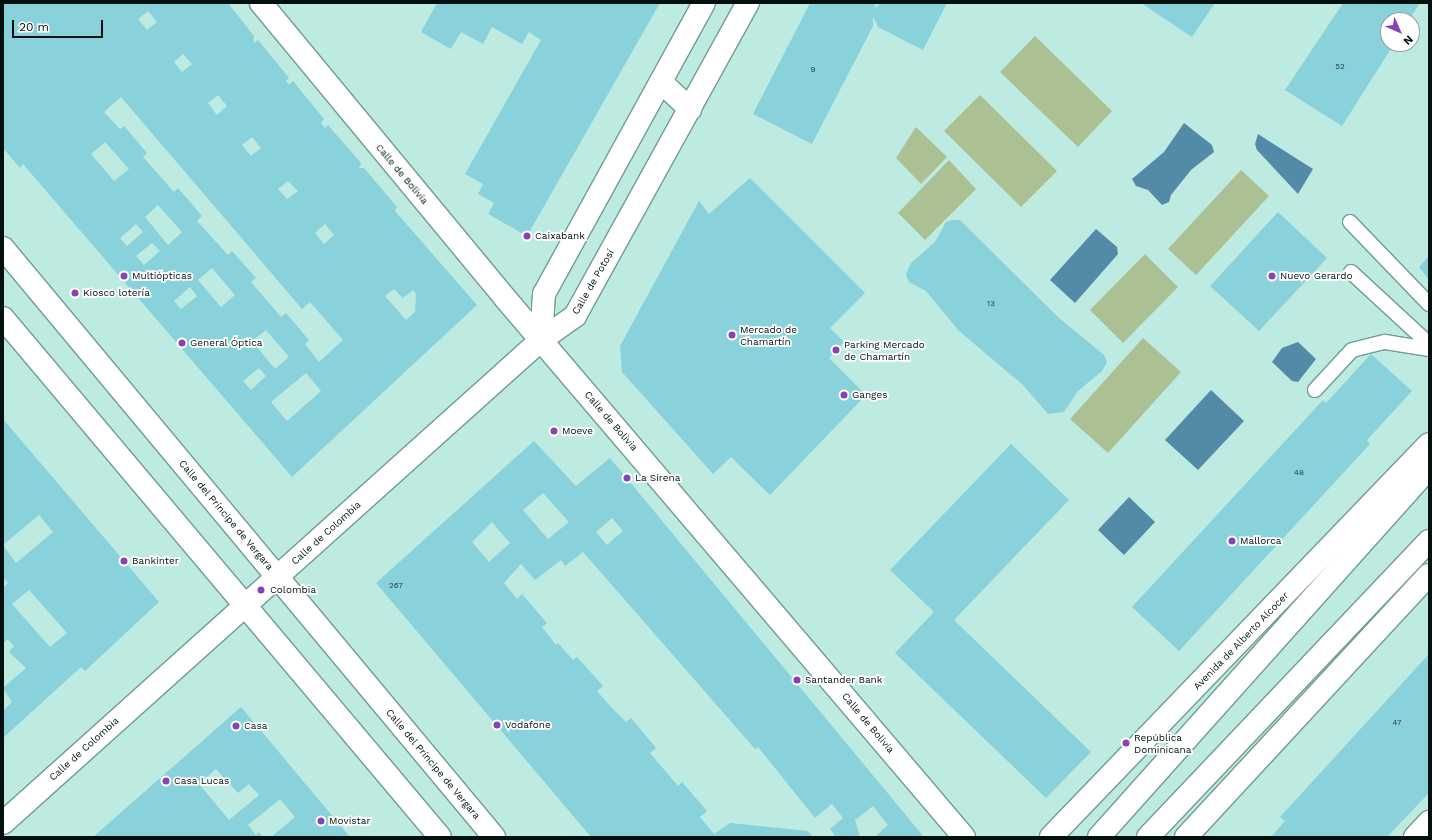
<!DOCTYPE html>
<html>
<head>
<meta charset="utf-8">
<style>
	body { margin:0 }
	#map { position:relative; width:1432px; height:840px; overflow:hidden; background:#beebe1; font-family:"Work Sans",sans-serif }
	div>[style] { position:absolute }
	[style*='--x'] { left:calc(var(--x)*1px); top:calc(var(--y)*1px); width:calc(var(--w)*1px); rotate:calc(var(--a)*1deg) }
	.green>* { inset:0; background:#abc194 }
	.water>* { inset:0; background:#528aa7 }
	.building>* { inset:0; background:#89d1db }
	.roads { filter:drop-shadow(1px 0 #729c93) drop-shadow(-1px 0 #729c93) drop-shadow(0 1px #729c93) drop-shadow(0 -1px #729c93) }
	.service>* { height:14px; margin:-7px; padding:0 7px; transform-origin:7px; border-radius:7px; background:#fff }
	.minor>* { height:22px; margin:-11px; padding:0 11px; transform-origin:11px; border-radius:11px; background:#fff }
	.secondary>* { height:22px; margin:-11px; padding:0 11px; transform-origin:11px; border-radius:11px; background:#fff }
	.dots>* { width:11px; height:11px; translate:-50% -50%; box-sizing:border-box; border:2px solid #fff; border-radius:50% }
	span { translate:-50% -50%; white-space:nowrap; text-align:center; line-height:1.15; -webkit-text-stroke:3.5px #fff; paint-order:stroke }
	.number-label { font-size:8px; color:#244141 }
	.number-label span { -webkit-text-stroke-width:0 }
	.street-label { font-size:10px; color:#02110e }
	.poi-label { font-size:10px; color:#02110e }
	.left { translate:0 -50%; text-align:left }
	.frame { position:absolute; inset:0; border:4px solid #02110e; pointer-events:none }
	.north { position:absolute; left:1380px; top:12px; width:40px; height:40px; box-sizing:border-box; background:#fff; border:1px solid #9aa09f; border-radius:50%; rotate:135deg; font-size:11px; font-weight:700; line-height:16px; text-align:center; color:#02110e }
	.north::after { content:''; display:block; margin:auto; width:14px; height:18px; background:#8742b6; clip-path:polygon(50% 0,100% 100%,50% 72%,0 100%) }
	.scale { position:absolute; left:12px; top:20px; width:91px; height:18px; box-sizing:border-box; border:2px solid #02110e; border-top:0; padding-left:5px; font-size:12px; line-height:14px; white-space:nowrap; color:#02110e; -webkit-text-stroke:3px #fff; paint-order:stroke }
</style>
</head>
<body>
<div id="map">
	<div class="green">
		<i style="clip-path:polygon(1035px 36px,1112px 111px,1078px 147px,1000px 72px)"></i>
		<i style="clip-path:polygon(980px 95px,1057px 171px,1021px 207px,944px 131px)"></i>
		<i style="clip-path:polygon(916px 127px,947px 157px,921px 184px,896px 158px)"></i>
		<i style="clip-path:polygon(949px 160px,976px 189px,925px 240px,898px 213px)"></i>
		<i style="clip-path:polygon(1241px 170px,1269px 196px,1196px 275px,1168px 249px)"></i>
		<i style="clip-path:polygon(1145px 254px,1178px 287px,1123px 343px,1090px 310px)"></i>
		<i style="clip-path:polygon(1143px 338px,1181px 372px,1108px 453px,1070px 419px)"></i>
	</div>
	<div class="water">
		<i style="clip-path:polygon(1184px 123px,1212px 145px,1214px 152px,1191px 170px,1171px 195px,1169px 202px,1162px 205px,1148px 190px,1136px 186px,1132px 179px,1164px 152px)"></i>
		<i style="clip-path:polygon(1258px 134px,1313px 169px,1298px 194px,1257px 150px,1255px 144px)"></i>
		<i style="clip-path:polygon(1096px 229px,1117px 247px,1118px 254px,1075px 303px,1050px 280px)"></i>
		<i style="clip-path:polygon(1298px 342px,1316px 359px,1298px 382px,1292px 381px,1272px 362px,1282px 348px)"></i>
		<i style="clip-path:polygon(1211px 390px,1244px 421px,1198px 470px,1165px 440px)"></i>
		<i style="clip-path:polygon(1129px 497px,1155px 522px,1124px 555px,1098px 530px)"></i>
	</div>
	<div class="building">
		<i style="clip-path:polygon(evenodd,3px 3px,228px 3px,254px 36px,253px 40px,255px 43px,258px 40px,289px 78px,286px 81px,289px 85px,293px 81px,324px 119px,321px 123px,325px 128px,328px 125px,361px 163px,359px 168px,364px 168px,397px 207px,395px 211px,477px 305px,292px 477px,23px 164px,20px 168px,3px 148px,3px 3px,148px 11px,157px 22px,147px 30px,138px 19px,148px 11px,3px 3px,183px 54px,192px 64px,182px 72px,174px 62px,183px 54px,3px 3px,218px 95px,227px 106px,217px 115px,208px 103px,218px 95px,3px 3px,121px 97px,302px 309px,310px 302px,343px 340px,319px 362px,305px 344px,309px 340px,286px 313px,281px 317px,251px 282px,256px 278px,232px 251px,228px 255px,197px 221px,202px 216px,178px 188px,174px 192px,143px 157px,147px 153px,124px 126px,120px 129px,104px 112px,121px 97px,3px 3px,252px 137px,261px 148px,251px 156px,242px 145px,252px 137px,3px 3px,105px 142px,129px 169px,114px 181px,91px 154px,105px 142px,3px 3px,288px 181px,298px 191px,287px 199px,278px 189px,288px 181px,3px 3px,158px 205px,182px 232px,168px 245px,145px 217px,158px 205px,3px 3px,136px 224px,143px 232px,127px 246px,120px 238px,136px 224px,3px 3px,325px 224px,334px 235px,324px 244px,315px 233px,325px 224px,3px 3px,152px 243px,160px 251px,144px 265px,136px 256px,152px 243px,3px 3px,212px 268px,235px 295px,221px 307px,198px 280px,212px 268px,3px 3px,190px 287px,197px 296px,181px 309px,174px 301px,190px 287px,3px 3px,394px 289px,403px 298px,413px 290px,416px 294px,415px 312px,406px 320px,385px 296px,394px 289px,3px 3px,266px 330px,289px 357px,275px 369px,252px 341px,266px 330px,3px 3px,259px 368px,266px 376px,251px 390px,243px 381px,259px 368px,3px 3px,306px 373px,321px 391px,287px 421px,271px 402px,306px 373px)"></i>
		<i style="clip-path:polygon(437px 3px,660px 3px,527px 236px,488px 214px,494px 203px,478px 194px,483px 184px,465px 174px,541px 40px,529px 32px,522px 44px,492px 27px,483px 44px,461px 32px,451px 49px,421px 32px)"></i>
		<i style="clip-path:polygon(810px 3px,874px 3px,876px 8px,880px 3px,947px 3px,923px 50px,878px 27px,873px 16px,873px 26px,812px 144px,753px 114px)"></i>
		<i style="clip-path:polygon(1141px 3px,1215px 3px,1192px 37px)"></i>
		<i style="clip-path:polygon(1343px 3px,1420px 3px,1409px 20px,1388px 20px,1388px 44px,1394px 44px,1342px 126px,1285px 90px)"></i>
		<i style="clip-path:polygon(750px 178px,865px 293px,830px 328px,844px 342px,829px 358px,866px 395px,770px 495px,731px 457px,713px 474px,622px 372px,620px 346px,699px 201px,709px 214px)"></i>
		<i style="clip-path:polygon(1278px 212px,1327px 258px,1259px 331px,1210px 286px)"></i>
		<i style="clip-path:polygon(952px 220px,960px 220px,1058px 317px,1104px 355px,1107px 362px,1102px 371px,1078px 391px,1064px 412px,1048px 414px,1022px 384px,959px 331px,926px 291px,909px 282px,906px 274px,911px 263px,935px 242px,946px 222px)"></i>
		<i style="clip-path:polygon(1429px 256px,1429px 280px,1419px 267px)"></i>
		<i style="clip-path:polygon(1371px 354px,1412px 391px,1367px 440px,1370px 444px,1179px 651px,1132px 607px,1323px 400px,1326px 403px)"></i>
		<i style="clip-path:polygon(evenodd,3px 419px,159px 602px,85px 671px,81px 667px,3px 738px,3px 711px,12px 702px,3px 688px,26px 668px,9px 652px,14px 646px,8px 639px,3px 643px,3px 588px,8px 583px,3px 577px,3px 545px,16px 563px,53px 532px,39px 515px,3px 545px,3px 419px,29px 590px,67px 633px,50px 647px,12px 604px,29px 590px)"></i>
		<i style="clip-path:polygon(evenodd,534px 441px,576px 486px,610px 458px,924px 837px,875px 837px,888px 825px,873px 806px,855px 820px,860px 837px,836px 837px,830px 829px,843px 818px,832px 804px,815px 818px,758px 747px,755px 749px,583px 552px,565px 566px,561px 560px,535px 580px,521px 564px,504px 583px,517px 599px,522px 594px,547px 623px,542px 627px,556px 645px,558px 643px,573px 660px,577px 657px,603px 686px,597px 691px,611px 707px,626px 722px,631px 718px,656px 748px,650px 753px,678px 786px,682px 782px,707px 811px,700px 817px,714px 834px,730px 823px,808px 831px,813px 837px,591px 837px,376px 583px,534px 441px,543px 493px,569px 522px,548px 539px,523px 510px,543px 493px,534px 441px,612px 518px,623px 531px,607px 545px,596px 532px,612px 518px,534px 441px,492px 522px,510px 543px,489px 562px,472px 542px,492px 522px)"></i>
		<i style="clip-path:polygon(1011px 444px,1069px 500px,954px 620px,1091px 752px,1046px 798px,895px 653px,934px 612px,890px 570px)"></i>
		<i style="clip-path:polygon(1429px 654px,1429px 793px,1387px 837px,1271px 837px,1285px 821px,1280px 817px)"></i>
		<i style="clip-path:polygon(evenodd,241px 707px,350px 837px,271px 837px,295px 817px,280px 799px,248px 825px,256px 835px,259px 832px,263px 837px,93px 837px,241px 707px,216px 769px,238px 793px,249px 784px,259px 795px,229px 820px,199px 784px,216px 769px)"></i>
	</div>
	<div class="roads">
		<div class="service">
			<i style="--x:1350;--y:222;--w:114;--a:46.1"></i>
			<i style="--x:1351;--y:272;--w:106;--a:42.7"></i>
			<i style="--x:1315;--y:390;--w:54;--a:-47.2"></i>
			<i style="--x:1352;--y:350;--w:34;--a:-14"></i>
			<i style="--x:1385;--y:342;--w:45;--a:9"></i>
		</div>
		<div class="minor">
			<i style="--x:261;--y:3;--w:383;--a:50.4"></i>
			<i style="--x:505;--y:298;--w:708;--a:49.58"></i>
			<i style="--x:661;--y:82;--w:40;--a:43"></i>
			<i style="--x:541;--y:340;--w:46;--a:-86.3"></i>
			<i style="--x:544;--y:294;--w:332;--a:-61.2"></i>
			<i style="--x:3;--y:823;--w:723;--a:-41.92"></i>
			<i style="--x:541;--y:340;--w:42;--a:-35.2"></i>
			<i style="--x:575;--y:316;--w:358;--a:-61.1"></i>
			<i style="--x:1051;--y:837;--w:545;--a:-46.11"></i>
			<i style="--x:1186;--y:837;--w:357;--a:-47.2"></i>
			<i style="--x:1415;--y:837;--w:21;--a:-47"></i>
		</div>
		<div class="secondary">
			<i style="--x:3;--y:248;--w:767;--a:50.18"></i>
			<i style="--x:3;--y:318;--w:678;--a:49.9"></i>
			<i style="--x:1099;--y:837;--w:495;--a:-48.2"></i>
			<i style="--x:1148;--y:837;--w:408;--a:-46.5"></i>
		</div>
	</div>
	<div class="dots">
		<i style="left:527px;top:236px;background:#8742b6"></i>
		<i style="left:124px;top:276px;background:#8742b6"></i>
		<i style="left:1272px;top:276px;background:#8742b6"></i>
		<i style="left:75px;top:293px;background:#8742b6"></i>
		<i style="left:732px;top:335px;background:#8742b6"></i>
		<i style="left:182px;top:343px;background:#8742b6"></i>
		<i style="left:836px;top:350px;background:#8742b6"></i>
		<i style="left:844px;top:395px;background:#8742b6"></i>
		<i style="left:554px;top:431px;background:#8742b6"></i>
		<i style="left:627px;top:478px;background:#8742b6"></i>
		<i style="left:1232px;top:541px;background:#8742b6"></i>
		<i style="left:124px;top:561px;background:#8742b6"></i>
		<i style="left:261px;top:590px;background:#8742b6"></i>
		<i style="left:797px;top:680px;background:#8742b6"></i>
		<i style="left:497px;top:725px;background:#8742b6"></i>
		<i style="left:236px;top:726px;background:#8742b6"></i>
		<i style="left:1126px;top:743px;background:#8742b6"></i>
		<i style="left:166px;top:781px;background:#8742b6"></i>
		<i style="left:321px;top:821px;background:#8742b6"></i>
	</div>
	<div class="number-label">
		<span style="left:1340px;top:67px">52</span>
		<span style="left:813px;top:70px">9</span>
		<span style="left:991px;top:304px">13</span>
		<span style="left:1299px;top:473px">48</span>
		<span style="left:396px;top:586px">267</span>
		<span style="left:1397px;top:723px">47</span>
	</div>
	<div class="street-label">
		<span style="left:402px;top:174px;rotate:50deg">Calle de Bolivia</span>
		<span style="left:593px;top:282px;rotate:-60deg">Calle de Potosí</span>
		<span style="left:611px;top:421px;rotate:49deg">Calle de Bolivia</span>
		<span style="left:226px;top:515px;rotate:50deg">Calle del Príncipe de Vergara</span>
		<span style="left:326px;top:533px;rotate:-42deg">Calle de Colombia</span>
		<span style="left:1241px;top:641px;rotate:-46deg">Avenida de Alberto Alcocer</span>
		<span style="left:868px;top:723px;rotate:50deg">Calle de Bolivia</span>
		<span style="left:84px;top:749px;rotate:-42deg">Calle de Colombia</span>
		<span style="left:433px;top:764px;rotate:50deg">Calle del Príncipe de Vergara</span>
	</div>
	<div class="poi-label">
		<span class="left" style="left:535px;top:236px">Caixabank</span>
		<span class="left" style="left:132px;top:276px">Multiópticas</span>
		<span class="left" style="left:1280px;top:276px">Nuevo Gerardo</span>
		<span class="left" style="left:83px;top:293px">Kiosco lotería</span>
		<span class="left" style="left:740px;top:335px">Mercado de<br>Chamartín</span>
		<span class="left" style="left:190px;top:343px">General Óptica</span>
		<span class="left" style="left:844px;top:350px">Parking Mercado<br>de Chamartín</span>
		<span class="left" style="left:852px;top:395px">Ganges</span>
		<span class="left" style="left:562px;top:431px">Moeve</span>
		<span class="left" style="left:635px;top:478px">La Sirena</span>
		<span class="left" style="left:1240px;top:541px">Mallorca</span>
		<span class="left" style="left:132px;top:561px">Bankinter</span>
		<span class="left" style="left:270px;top:590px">Colombia</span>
		<span class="left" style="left:805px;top:680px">Santander Bank</span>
		<span class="left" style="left:505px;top:725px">Vodafone</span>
		<span class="left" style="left:244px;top:726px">Casa</span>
		<span class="left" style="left:1134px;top:743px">República<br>Dominicana</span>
		<span class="left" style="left:174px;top:781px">Casa Lucas</span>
		<span class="left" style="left:329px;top:821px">Movistar</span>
	</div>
	<div class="frame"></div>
	<div class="north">N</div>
	<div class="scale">20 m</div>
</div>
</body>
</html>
